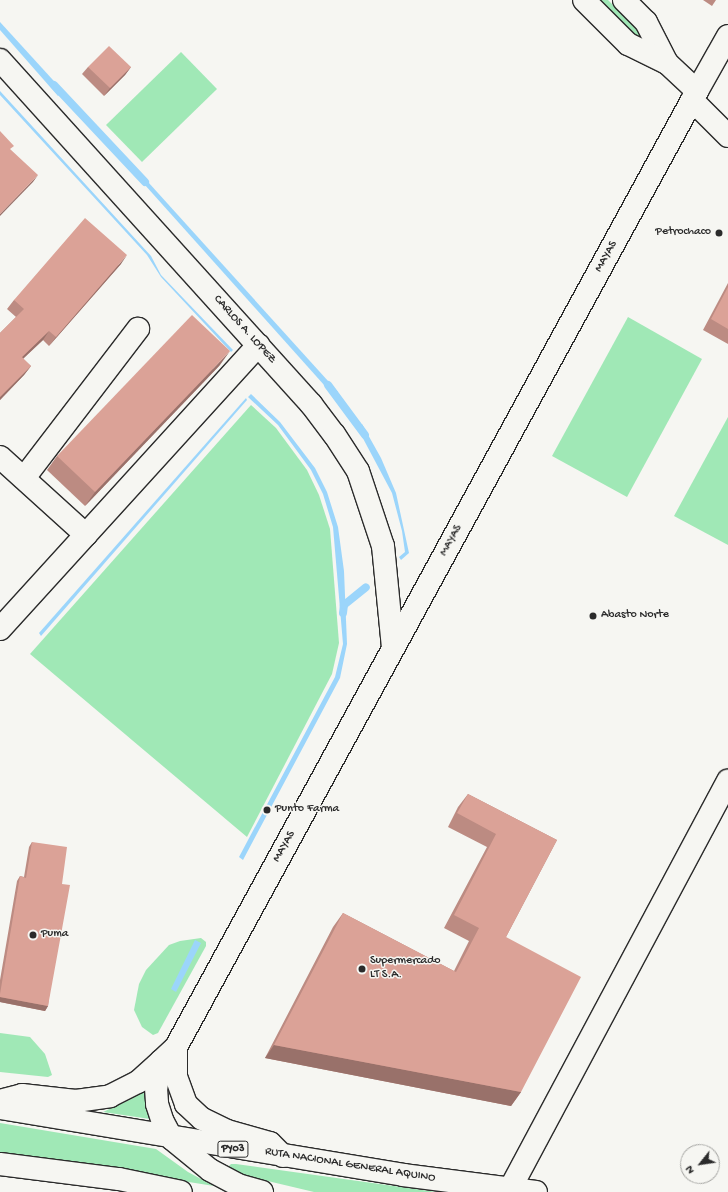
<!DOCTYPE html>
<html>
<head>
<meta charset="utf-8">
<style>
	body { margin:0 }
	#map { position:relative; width:728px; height:1192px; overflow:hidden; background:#f6f6f2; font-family:"Gochi Hand",sans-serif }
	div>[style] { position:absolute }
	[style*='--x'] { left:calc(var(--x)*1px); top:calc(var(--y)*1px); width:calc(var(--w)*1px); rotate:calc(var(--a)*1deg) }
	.green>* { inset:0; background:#a0e8b6 }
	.water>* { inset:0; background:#9bd5fb }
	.stream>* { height:8px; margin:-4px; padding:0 4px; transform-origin:4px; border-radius:4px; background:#9bd5fb }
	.roads { filter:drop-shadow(1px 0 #2b2b2b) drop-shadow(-1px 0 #2b2b2b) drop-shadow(0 1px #2b2b2b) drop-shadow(0 -1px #2b2b2b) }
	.minor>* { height:22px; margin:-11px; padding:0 11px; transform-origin:11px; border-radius:11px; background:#f6f6f2 }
	.tertiary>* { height:22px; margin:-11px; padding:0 11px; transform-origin:11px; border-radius:11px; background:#f6f6f2 }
	.trunk>* { height:22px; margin:-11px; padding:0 11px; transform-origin:11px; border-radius:11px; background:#f6f6f2 }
	.motorway>* { height:22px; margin:-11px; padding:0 11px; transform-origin:11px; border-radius:11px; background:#f6f6f2 }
	.wall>* { inset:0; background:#bc8b82 }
	.shaded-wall>* { inset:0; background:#99716a }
	.building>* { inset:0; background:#dba297 }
	.dots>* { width:11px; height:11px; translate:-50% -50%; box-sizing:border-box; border:2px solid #f6f6f2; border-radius:50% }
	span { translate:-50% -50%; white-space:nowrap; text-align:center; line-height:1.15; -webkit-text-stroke:3px #f6f6f2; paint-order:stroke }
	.shield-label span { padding:1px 3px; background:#f6f6f2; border:1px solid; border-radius:3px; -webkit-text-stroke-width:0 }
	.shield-label { font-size:11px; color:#2b2b2b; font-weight:700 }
	.poi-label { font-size:12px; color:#2b2b2b }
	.right { translate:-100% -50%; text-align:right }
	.left { translate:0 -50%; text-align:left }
	.street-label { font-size:12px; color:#2b2b2b }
	.north { position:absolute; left:680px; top:1144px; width:40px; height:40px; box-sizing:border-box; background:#f6f6f2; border:1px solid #a5a5a2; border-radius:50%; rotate:240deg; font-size:11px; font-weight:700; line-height:16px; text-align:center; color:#2b2b2b }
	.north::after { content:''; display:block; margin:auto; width:14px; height:18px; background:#2b2b2b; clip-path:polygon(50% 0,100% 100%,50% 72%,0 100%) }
</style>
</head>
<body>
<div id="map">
	<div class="green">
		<i style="clip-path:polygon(601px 0,608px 0,645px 38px,640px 40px)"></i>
		<i style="clip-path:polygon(181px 52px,217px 89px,142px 162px,106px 125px)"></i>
		<i style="clip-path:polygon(628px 317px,702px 359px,627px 497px,552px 456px)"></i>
		<i style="clip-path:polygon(251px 405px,276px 428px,307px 470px,319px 495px,330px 529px,339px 643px,332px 674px,247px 837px,30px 654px)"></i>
		<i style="clip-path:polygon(728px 417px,728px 545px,674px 516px)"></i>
		<i style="clip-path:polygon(201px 938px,206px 942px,206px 946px,158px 1033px,153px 1035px,142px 1027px,134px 1010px,139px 984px,146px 970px,169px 945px,180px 941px)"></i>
		<i style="clip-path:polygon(0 1033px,30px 1037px,45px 1054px,52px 1075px,48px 1077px,0 1072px)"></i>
		<i style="clip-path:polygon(144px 1091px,150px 1119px,103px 1112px,129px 1100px)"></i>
		<i style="clip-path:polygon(0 1123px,156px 1149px,188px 1172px,214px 1186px,0 1152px)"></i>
		<i style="clip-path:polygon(231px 1164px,236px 1164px,437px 1192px,314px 1192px,238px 1174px,228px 1167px)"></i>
	</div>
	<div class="water">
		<i style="clip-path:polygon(0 22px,63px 91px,58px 96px,0 30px)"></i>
		<i style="clip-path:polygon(0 91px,151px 256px,161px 275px,233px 350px,231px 352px,161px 277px,147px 255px,0 95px)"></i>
		<i style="clip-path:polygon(139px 172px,338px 392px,333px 395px,136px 175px)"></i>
		<i style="clip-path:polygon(251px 394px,280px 422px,315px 468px,327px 492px,338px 527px,344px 571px,347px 644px,340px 678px,243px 860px,239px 857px,335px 677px,343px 644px,333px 527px,323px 494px,311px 470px,278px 425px,248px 397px)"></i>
		<i style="clip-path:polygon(246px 398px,247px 400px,41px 636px,39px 633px)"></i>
		<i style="clip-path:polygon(362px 424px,381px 458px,396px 493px,409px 553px,401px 560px,399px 557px,405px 552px,402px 531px,392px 493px,358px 429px)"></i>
		<i style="clip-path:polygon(195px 940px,201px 943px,176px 992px,171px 989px)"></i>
	</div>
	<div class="stream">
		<i style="--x:54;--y:85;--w:133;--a:46.8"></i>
		<i style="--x:328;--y:385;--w:62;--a:53.5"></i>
		<i style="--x:343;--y:613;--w:8;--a:-83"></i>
		<i style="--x:344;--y:605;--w:28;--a:-39"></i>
	</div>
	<div class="roads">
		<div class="minor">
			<i style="--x:0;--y:60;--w:464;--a:47.9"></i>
			<i style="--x:311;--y:404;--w:38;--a:53"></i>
			<i style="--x:334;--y:434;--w:44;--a:57"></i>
			<i style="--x:358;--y:471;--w:79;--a:71.6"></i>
			<i style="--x:383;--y:546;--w:102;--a:84.4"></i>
			<i style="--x:697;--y:91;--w:63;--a:-60.6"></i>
			<i style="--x:692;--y:100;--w:51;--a:45"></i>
			<i style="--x:0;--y:457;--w:116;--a:42.2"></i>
			<i style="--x:24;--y:478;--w:188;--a:-52.6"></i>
			<i style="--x:0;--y:629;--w:384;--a:-47.7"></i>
			<i style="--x:510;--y:1189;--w:463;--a:-61.9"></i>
		</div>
		<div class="tertiary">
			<i style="--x:624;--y:0;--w:31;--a:45"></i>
			<i style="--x:646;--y:22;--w:46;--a:62.9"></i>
			<i style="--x:283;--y:1156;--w:18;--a:-135"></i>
			<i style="--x:270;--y:1143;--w:45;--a:-164.4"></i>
			<i style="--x:227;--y:1131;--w:28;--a:-154"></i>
			<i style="--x:202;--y:1119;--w:22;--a:-137"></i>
			<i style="--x:186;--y:1104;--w:29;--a:-110"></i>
			<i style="--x:176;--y:1077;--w:30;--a:-90"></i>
			<i style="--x:176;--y:1047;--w:1089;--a:-61.41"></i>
			<i style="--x:697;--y:91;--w:41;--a:-137"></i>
			<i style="--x:667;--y:63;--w:43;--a:-154"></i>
			<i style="--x:628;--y:44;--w:62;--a:-135"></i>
		</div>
		<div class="trunk">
			<i style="--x:161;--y:1061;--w:21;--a:-43"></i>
		</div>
		<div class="motorway">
			<i style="--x:161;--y:1061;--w:27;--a:100"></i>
			<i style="--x:156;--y:1088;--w:16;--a:86"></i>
			<i style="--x:157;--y:1104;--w:19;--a:72"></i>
			<i style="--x:163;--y:1122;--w:19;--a:62"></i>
			<i style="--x:172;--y:1139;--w:49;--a:39.2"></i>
			<i style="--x:210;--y:1170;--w:32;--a:28"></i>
			<i style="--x:238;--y:1185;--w:25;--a:16"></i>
			<i style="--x:0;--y:1101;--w:23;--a:-15"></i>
			<i style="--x:22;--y:1095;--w:54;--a:6.3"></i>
			<i style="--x:76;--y:1101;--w:34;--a:-8"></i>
			<i style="--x:110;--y:1096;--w:31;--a:-27"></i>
			<i style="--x:138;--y:1082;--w:31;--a:-42"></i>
			<i style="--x:0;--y:1108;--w:409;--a:9.4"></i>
			<i style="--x:403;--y:1175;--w:134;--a:7.3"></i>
			<i style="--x:0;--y:1164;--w:120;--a:7.2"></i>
			<i style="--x:119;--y:1179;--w:63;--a:11.8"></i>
		</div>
	</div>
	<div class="wall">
		<i style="clip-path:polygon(703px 0,716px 0,712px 6px)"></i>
		<i style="clip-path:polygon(88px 67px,131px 67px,125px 75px,104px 96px,82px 74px)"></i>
		<i style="clip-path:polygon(121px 264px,49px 346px,43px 340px,23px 359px,31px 366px,24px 375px,0 400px,0 333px,16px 317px,7px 309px,14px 300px)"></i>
		<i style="clip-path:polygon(728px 283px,728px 344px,703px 330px)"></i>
		<i style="clip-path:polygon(220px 365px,85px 506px,47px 470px,57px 456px)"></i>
		<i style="clip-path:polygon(468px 794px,557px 840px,506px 937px,521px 1092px,511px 1106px,265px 1058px,333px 927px,343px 913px,454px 971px,469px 941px,444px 928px,487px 847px,448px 827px,458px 807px)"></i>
		<i style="clip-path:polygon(32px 842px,62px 884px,48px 1006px,45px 1011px,0 1002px,0 980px,17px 881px,20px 876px,24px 877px,29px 847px)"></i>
	</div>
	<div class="shaded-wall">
		<i style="clip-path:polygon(131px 67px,125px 75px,104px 96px,110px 88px)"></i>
		<i style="clip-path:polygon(38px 175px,33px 182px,0 216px,0 214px)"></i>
		<i style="clip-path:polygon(127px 255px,121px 264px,49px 346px,56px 337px)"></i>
		<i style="clip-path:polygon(49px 331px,43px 340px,15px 366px,22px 357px)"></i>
		<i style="clip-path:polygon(230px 351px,220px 365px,85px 506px,95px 492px)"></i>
		<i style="clip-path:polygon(31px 366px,24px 375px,0 400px,0 397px)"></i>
		<i style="clip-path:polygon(0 997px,48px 1006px,45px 1011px,0 1002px)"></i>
		<i style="clip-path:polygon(274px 1045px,521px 1092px,511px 1106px,265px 1058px)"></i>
	</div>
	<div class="building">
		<i style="clip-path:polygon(109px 46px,131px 67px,110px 88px,88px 67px)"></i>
		<i style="clip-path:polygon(0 131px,14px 146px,10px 149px,38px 175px,0 214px)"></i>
		<i style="clip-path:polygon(85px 218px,127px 255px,56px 337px,49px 331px,22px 357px,31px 366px,0 397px,0 333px,24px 309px,14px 300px)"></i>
		<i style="clip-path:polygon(728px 287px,728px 329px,711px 319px)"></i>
		<i style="clip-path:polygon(192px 315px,230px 351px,95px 492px,57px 456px)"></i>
		<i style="clip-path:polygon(468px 794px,557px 840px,506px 937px,581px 977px,521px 1092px,274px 1045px,343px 913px,456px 972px,479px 928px,454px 915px,496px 834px,457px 813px)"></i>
		<i style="clip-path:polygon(32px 842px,67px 847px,62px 884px,70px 885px,48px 1006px,0 997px,0 994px,20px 876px,26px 878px)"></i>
	</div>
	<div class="dots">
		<i style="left:719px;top:233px;background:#2b2b2b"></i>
		<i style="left:593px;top:616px;background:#2b2b2b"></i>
		<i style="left:267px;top:810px;background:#2b2b2b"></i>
		<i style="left:33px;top:935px;background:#2b2b2b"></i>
		<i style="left:362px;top:969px;background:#2b2b2b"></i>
	</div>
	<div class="shield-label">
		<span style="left:233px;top:1149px">PY03</span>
	</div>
	<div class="poi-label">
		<span class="right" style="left:711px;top:233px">Petrochaco</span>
		<span class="left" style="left:601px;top:616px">Abasto Norte</span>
		<span class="left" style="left:275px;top:810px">Punto Farma</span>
		<span class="left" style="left:41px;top:935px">Puma</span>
		<span class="left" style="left:370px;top:969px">Supermercado<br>LT S.A.</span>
	</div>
	<div class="street-label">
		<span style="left:607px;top:257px;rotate:-61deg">MAYAS</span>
		<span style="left:244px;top:330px;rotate:48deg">CARLOS A. LOPEZ</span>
		<span style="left:452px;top:541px;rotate:-61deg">MAYAS</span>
		<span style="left:285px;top:847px;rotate:-61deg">MAYAS</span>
		<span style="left:350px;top:1166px;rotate:9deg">RUTA NACIONAL GENERAL AQUINO</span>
	</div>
	<div class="north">N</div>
</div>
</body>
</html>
